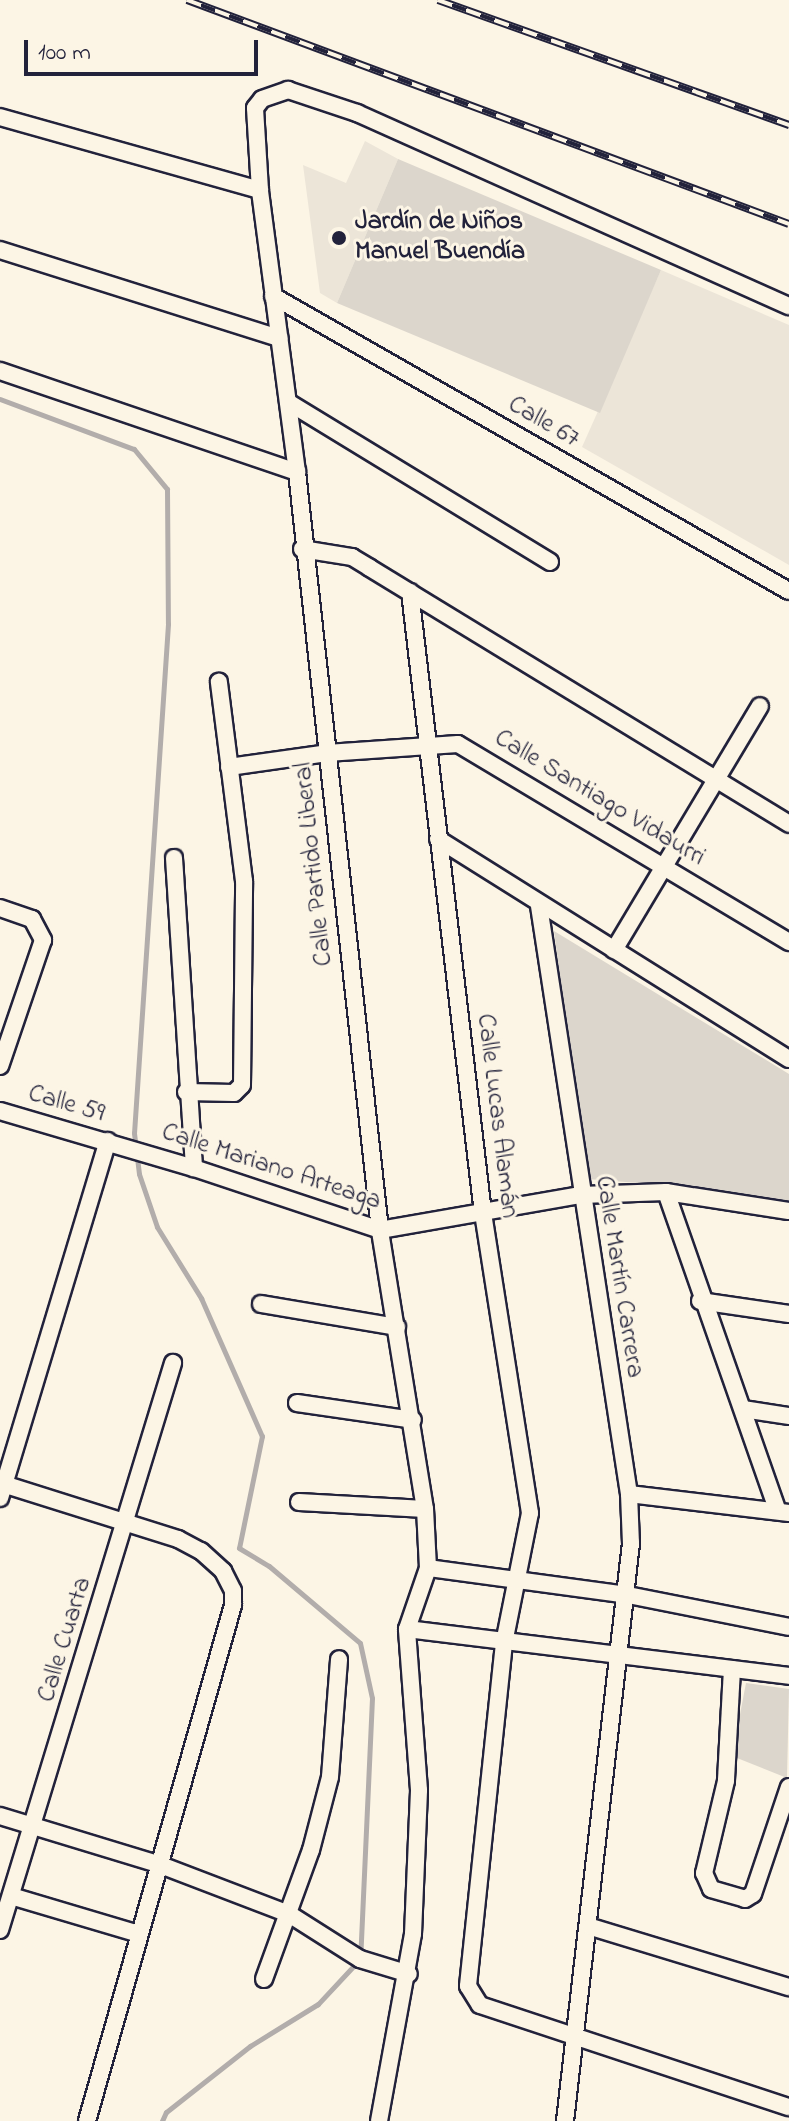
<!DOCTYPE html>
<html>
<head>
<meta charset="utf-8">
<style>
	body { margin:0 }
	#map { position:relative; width:789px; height:2121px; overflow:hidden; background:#fcf5e5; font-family:"Indie Flower",sans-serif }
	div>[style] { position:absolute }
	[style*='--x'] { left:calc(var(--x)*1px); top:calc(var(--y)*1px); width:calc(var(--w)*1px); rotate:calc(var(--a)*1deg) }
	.built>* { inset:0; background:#ece5d8 }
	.green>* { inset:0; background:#dcd6cc }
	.stream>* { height:5px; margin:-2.5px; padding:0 2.5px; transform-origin:2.5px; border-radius:2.5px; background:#b2adab }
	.roads { filter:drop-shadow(2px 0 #22223b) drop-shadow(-2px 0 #22223b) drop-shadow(0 2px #22223b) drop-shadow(0 -2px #22223b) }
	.minor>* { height:16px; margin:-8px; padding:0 8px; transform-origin:8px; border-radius:8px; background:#fcf5e5 }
	.rail>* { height:8px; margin-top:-4px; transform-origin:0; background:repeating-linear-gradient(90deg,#fcf5e5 0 15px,#22223b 0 30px); box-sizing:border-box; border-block:2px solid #22223b }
	.dots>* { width:22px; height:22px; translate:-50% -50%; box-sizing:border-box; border:4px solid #fcf5e5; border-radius:50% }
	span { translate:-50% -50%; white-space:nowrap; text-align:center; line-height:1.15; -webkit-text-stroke:6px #fcf5e5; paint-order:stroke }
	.poi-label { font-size:26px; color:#22223b; font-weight:700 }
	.left { translate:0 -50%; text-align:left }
	.street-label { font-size:26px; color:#22223b }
	.scale { position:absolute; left:24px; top:40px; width:234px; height:36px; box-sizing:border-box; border:4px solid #22223b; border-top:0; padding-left:10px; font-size:24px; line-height:28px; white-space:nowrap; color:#22223b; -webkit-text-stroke:6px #fcf5e5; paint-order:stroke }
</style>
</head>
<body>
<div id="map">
	<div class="built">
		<i style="clip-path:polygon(365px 141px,398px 159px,337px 303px,320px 293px,303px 165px,346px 183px)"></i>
		<i style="clip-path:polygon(661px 270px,789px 325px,789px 565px,582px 447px)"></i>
	</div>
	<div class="green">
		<i style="clip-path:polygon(398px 159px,661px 270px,600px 413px,337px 303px)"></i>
		<i style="clip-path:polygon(554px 931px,789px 1074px,789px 1202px,703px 1188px,587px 1179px)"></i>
		<i style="clip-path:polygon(746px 1683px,789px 1689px,787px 1778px,732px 1756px)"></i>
	</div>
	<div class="stream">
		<i style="--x:0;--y:399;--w:143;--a:20.5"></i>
		<i style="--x:134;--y:449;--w:52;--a:50.5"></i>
		<i style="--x:167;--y:489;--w:135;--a:89.6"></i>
		<i style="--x:168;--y:624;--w:510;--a:93.82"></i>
		<i style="--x:134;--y:1133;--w:41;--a:83"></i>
		<i style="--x:139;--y:1174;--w:56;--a:71.2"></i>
		<i style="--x:157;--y:1227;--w:84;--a:58.2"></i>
		<i style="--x:201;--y:1298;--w:151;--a:66.2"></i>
		<i style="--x:262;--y:1436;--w:114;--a:101.6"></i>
		<i style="--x:239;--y:1548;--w:35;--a:31"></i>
		<i style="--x:269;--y:1566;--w:119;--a:40.2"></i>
		<i style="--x:360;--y:1643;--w:56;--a:77.7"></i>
		<i style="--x:372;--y:1698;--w:261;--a:92.6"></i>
		<i style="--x:360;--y:1959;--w:62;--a:133"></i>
		<i style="--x:318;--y:2004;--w:80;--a:148.3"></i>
		<i style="--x:250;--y:2046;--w:107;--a:141.8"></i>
		<i style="--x:166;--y:2112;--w:10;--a:114"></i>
	</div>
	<div class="roads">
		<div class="minor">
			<i style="--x:0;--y:117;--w:270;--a:15.7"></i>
			<i style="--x:0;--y:250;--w:293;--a:17.5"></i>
			<i style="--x:273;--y:296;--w:594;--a:29.76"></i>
			<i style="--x:0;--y:371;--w:314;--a:18.8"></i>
			<i style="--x:288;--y:402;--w:307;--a:31.4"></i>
			<i style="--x:302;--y:549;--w:51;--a:9.1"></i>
			<i style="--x:352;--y:557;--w:21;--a:31"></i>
			<i style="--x:370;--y:568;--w:491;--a:31.4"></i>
			<i style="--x:410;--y:592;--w:625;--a:83.3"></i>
			<i style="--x:483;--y:1213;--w:304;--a:81.1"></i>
			<i style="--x:530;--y:1513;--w:133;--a:101.3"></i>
			<i style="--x:504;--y:1643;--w:345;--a:96"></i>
			<i style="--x:468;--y:1986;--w:22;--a:58"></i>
			<i style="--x:480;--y:2005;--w:325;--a:18.3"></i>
			<i style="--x:229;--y:767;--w:99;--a:-8.1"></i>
			<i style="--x:327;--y:753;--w:131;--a:-3.9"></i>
			<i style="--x:458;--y:744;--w:386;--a:30.9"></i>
			<i style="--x:438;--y:839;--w:414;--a:32.1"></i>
			<i style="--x:174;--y:858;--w:311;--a:86.3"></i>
			<i style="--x:539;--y:906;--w:595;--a:81.3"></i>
			<i style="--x:629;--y:1494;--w:49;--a:87.7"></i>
			<i style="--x:631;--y:1543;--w:582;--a:96.51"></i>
			<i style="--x:0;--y:908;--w:34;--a:19"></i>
			<i style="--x:32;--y:919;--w:24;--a:62"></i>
			<i style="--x:43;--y:940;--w:133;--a:108.8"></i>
			<i style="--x:614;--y:950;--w:284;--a:-59.1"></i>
			<i style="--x:186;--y:1092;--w:48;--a:1.2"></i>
			<i style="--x:234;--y:1093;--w:11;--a:-45"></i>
			<i style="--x:242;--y:1085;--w:204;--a:-89.4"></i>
			<i style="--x:244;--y:881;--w:201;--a:-97.2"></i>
			<i style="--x:0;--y:1111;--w:202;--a:16.4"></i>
			<i style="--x:194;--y:1168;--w:196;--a:18.4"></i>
			<i style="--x:380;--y:1230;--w:204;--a:-9.9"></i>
			<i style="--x:581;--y:1195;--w:85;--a:-2"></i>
			<i style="--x:666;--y:1192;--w:124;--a:8.8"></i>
			<i style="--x:666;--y:1192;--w:338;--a:70.7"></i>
			<i style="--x:700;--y:1301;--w:90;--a:8.3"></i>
			<i style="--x:261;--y:1304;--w:138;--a:9.6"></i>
			<i style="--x:297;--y:1403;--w:117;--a:8.3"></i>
			<i style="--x:743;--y:1409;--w:47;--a:8.7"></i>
			<i style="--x:0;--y:1483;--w:187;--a:17.5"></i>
			<i style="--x:178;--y:1539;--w:26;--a:28"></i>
			<i style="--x:201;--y:1551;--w:30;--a:42"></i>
			<i style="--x:223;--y:1571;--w:22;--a:63"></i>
			<i style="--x:233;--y:1591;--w:14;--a:90"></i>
			<i style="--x:233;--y:1605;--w:536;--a:105.8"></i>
			<i style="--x:629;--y:1494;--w:161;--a:6.8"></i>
			<i style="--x:0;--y:1498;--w:373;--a:-73.2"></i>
			<i style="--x:299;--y:1502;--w:126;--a:3.2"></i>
			<i style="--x:428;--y:1568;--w:202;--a:7.7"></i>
			<i style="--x:628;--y:1595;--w:164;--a:11.2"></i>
			<i style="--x:407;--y:1629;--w:385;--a:7"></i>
			<i style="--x:732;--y:1669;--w:112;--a:93.1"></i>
			<i style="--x:726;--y:1781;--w:95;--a:103.4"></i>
			<i style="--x:704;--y:1873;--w:17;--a:66"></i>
			<i style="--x:711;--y:1889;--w:35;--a:16"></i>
			<i style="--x:745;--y:1899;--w:9;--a:-32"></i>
			<i style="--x:753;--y:1894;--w:113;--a:-71.4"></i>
			<i style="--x:0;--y:1816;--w:165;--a:16.9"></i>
			<i style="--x:158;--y:1864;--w:140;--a:20.9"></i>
			<i style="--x:289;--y:1914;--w:84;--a:32.4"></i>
			<i style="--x:360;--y:1959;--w:51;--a:17"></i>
			<i style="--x:11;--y:1896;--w:134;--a:16.5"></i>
			<i style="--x:591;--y:1927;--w:207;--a:16.9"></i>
			<i style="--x:0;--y:1930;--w:593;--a:-73.03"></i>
			<i style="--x:264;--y:1979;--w:137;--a:-70"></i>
			<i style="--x:311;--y:1850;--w:75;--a:-75.4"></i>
			<i style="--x:330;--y:1777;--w:118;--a:-85.6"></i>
			<i style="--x:379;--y:2121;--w:190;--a:-79.7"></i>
			<i style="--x:413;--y:1934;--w:144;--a:-87.6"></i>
			<i style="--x:419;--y:1790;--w:161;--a:-94.3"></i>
			<i style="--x:407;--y:1629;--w:65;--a:-71"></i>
			<i style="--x:428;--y:1568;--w:59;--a:-92.9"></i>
			<i style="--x:425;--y:1509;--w:283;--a:-99.2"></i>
			<i style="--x:380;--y:1230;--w:763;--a:-96.25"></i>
			<i style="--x:297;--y:472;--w:284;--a:-97.5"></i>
			<i style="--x:260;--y:190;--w:82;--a:-93.5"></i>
			<i style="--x:255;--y:108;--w:11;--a:-52"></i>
			<i style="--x:262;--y:99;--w:28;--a:-19"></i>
			<i style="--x:288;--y:90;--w:73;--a:18.4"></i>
			<i style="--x:357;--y:113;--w:473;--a:24.1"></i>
		</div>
	</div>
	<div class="rail">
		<i style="--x:187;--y:0;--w:642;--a:20.41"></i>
		<i style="--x:438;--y:0;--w:373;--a:19.6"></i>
	</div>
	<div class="dots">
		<i style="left:339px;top:238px;background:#22223b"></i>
	</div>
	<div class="poi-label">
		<span class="left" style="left:355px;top:238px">Jardín de Niños<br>Manuel Buendía</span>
	</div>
	<div class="street-label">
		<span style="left:543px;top:423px;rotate:30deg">Calle 67</span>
		<span style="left:599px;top:799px;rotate:31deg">Calle Santiago Vidaurri</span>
		<span style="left:315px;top:864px;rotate:-96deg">Calle Partido Liberal</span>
		<span style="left:66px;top:1105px;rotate:16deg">Calle 59</span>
		<span style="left:496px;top:1116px;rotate:83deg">Calle Lucas Alamán</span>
		<span style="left:271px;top:1168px;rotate:18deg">Calle Mariano Arteaga</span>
		<span style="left:618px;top:1277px;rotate:81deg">Calle Martín Carrera</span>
		<span style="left:66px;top:1640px;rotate:-73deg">Calle Cuarta</span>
	</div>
	<div class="scale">100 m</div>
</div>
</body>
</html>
